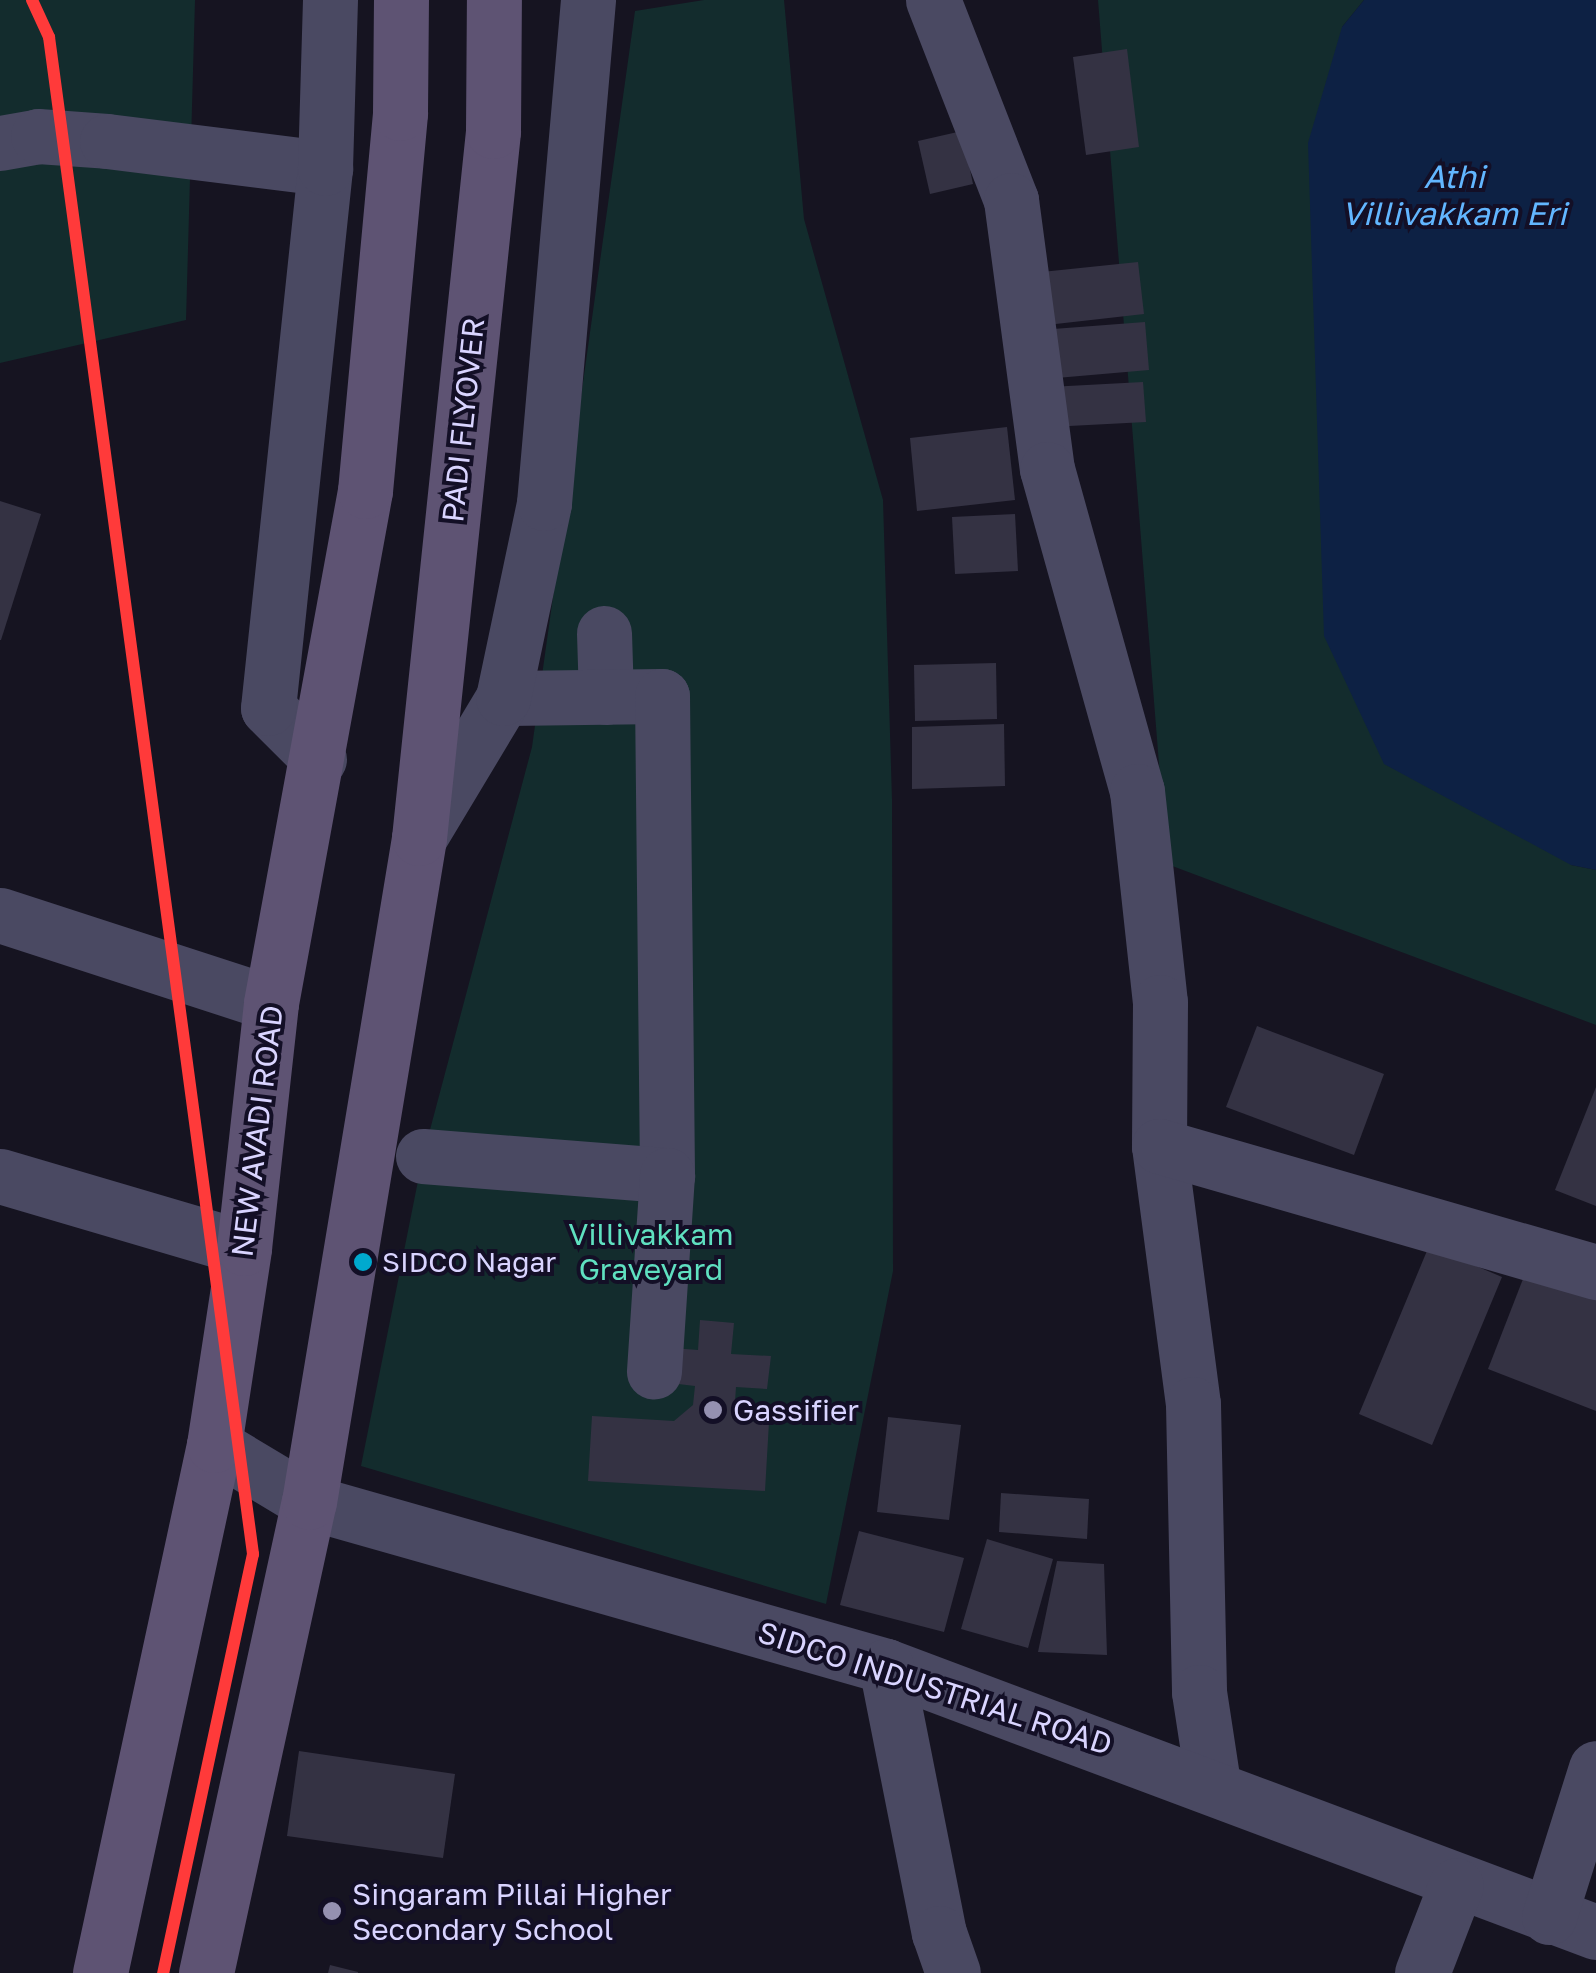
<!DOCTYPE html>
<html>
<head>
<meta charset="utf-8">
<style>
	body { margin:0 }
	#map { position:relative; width:1596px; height:1973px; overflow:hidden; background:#161421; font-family:"Golos Text",sans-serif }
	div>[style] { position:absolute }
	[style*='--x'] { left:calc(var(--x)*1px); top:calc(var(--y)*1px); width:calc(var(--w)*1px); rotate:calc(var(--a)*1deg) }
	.green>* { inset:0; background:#132c2d }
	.water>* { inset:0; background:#0d2144 }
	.building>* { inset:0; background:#343243 }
	.minor>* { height:55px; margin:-27.5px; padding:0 27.5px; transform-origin:27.5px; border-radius:27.5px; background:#4a4962 }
	.major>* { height:55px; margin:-27.5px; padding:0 27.5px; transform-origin:27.5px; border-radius:27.5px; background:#5e5373 }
	.metro-1>* { height:12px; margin:-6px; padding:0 6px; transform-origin:6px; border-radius:6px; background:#ff3a3a }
	.dots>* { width:28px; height:28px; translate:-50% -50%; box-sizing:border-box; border:5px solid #130f26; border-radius:50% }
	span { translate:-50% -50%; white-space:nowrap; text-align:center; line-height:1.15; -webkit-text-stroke:8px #130f26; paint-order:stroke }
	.bus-label { font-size:28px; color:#d9d4ff }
	.left { translate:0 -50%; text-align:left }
	.street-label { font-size:30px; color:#d9d4ff }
	.park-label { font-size:30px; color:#5fe0c0 }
	.poi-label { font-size:30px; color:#d9d4ff }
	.water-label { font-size:32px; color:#62b6ff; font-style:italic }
</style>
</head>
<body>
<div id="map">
	<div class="green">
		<i style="clip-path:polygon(0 0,195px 0,186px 320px,0 363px)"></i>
		<i style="clip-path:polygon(704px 0,784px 0,804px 219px,883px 500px,892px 800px,893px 1271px,826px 1604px,361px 1466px,423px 1156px,532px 747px,635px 11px)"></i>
		<i style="clip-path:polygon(1098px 0,1364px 0,1342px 27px,1571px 865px,1596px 870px,1596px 1025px,1167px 864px)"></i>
	</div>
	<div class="water">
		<i style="clip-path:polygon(1364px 0,1596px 0,1596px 870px,1571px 865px,1384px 764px,1324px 636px,1308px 143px,1342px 27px)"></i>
	</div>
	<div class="building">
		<i style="clip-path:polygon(1127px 49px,1139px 147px,1086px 155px,1073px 57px)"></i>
		<i style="clip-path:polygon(962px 131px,973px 184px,930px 194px,918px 141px)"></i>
		<i style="clip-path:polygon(1138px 262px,1144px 314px,1038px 326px,1032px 273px)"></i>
		<i style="clip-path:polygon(1145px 322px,1149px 370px,1045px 379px,1040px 330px)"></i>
		<i style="clip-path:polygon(1143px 382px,1146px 422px,1050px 427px,1049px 387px)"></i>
		<i style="clip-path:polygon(1007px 427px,1015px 500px,917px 511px,910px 438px)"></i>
		<i style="clip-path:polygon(0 501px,41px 514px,1px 640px,0 640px)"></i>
		<i style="clip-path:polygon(1015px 514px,1018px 571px,955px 574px,952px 517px)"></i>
		<i style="clip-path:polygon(996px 663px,997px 719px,915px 721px,914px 665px)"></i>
		<i style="clip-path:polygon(1004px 724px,1005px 786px,912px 789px,912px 727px)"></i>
		<i style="clip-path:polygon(1257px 1026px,1384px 1074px,1354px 1155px,1226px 1107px)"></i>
		<i style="clip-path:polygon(1596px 1087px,1596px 1206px,1555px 1190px)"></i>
		<i style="clip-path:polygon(1429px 1246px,1502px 1277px,1432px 1445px,1359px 1414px)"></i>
		<i style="clip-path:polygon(1528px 1266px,1596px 1292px,1596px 1411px,1488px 1369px)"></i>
		<i style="clip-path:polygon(700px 1320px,734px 1323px,731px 1354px,771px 1356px,767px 1389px,736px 1387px,735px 1402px,745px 1421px,769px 1422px,765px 1491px,588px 1481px,592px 1416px,674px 1421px,693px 1405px,695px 1386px,670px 1383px,672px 1348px,698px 1350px)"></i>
		<i style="clip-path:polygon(888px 1417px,961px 1425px,949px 1520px,877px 1512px)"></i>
		<i style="clip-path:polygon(1001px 1493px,1089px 1499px,1087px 1539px,999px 1532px)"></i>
		<i style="clip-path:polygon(859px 1531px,964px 1558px,944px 1632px,840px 1605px)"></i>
		<i style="clip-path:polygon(987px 1539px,1053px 1559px,1028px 1648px,961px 1629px)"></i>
		<i style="clip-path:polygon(1057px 1561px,1104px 1564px,1107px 1655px,1038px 1652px)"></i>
		<i style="clip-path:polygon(299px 1751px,455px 1774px,443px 1858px,287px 1836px)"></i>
		<i style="clip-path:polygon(330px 1965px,358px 1972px,358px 1973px,328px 1973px)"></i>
	</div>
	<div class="minor">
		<i style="--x:933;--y:0;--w:215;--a:68.7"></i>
		<i style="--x:1011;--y:200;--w:271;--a:82.4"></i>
		<i style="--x:1047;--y:469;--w:334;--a:74.4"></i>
		<i style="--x:1137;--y:791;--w:212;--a:83.8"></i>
		<i style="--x:1160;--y:1002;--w:144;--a:90.4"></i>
		<i style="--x:1159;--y:1146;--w:260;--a:82.5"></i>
		<i style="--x:1193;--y:1404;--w:288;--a:88.8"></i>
		<i style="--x:1199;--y:1692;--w:92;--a:81.3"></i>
		<i style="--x:0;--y:143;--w:39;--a:-10"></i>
		<i style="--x:38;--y:136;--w:69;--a:4.1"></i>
		<i style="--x:107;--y:141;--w:220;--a:7.1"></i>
		<i style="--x:604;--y:633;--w:64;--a:88.2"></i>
		<i style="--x:503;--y:698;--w:159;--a:-0.7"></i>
		<i style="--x:662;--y:696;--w:479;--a:89.4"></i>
		<i style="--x:319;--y:759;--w:72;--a:-135"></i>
		<i style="--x:268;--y:708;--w:543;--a:-83.97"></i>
		<i style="--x:325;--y:168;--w:168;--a:-88.3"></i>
		<i style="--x:419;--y:838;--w:163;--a:-59"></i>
		<i style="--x:503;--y:698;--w:199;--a:-78.1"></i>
		<i style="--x:544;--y:503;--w:505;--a:-85"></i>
		<i style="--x:0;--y:915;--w:285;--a:18"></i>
		<i style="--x:1159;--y:1146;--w:455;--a:16.1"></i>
		<i style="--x:423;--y:1156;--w:245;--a:4.5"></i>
		<i style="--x:667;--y:1175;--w:197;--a:93.8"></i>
		<i style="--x:0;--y:1176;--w:254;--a:16.4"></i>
		<i style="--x:214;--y:1445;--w:111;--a:31"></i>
		<i style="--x:309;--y:1502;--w:600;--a:15.87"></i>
		<i style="--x:886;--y:1666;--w:758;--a:20.54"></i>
		<i style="--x:886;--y:1666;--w:272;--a:78.8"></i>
		<i style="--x:939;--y:1933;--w:42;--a:70.7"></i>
		<i style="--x:1549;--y:1917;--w:156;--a:-72.5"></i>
		<i style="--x:1422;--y:1973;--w:94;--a:-68.9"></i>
	</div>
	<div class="major">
		<i style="--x:100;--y:1973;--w:540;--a:-77.82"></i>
		<i style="--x:214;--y:1445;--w:199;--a:-81.3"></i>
		<i style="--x:244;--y:1248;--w:246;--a:-83.7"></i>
		<i style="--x:271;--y:1003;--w:521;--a:-79.6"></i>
		<i style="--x:365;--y:491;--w:380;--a:-84.7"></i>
		<i style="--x:400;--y:113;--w:113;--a:-89.5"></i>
		<i style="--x:206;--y:1973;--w:482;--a:-77.7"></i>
		<i style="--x:309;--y:1502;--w:673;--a:-80.59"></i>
		<i style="--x:419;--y:838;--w:711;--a:-84.02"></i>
		<i style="--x:493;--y:131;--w:131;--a:-89.6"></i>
	</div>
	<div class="metro-1">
		<i style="--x:32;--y:0;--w:41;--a:65.3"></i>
		<i style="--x:49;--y:37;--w:1531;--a:82.34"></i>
		<i style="--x:253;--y:1554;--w:429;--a:102.1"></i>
	</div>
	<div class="dots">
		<i style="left:363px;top:1262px;background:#00a9ce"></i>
		<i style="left:713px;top:1410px;background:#9591b1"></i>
		<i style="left:332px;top:1911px;background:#9591b1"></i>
	</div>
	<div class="bus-label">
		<span class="left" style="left:382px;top:1262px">SIDCO Nagar</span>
	</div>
	<div class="street-label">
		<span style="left:463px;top:420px;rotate:-84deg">PADI FLYOVER</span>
		<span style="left:257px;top:1131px;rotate:-83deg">NEW AVADI ROAD</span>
		<span style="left:935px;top:1688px;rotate:18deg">SIDCO INDUSTRIAL ROAD</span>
	</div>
	<div class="park-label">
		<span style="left:651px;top:1251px">Villivakkam<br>Graveyard</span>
	</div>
	<div class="poi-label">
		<span class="left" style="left:733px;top:1410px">Gassifier</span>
		<span class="left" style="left:352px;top:1911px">Singaram Pillai Higher<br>Secondary School</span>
	</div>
	<div class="water-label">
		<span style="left:1454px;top:195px">Athi<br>Villivakkam Eri</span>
	</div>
</div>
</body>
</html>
